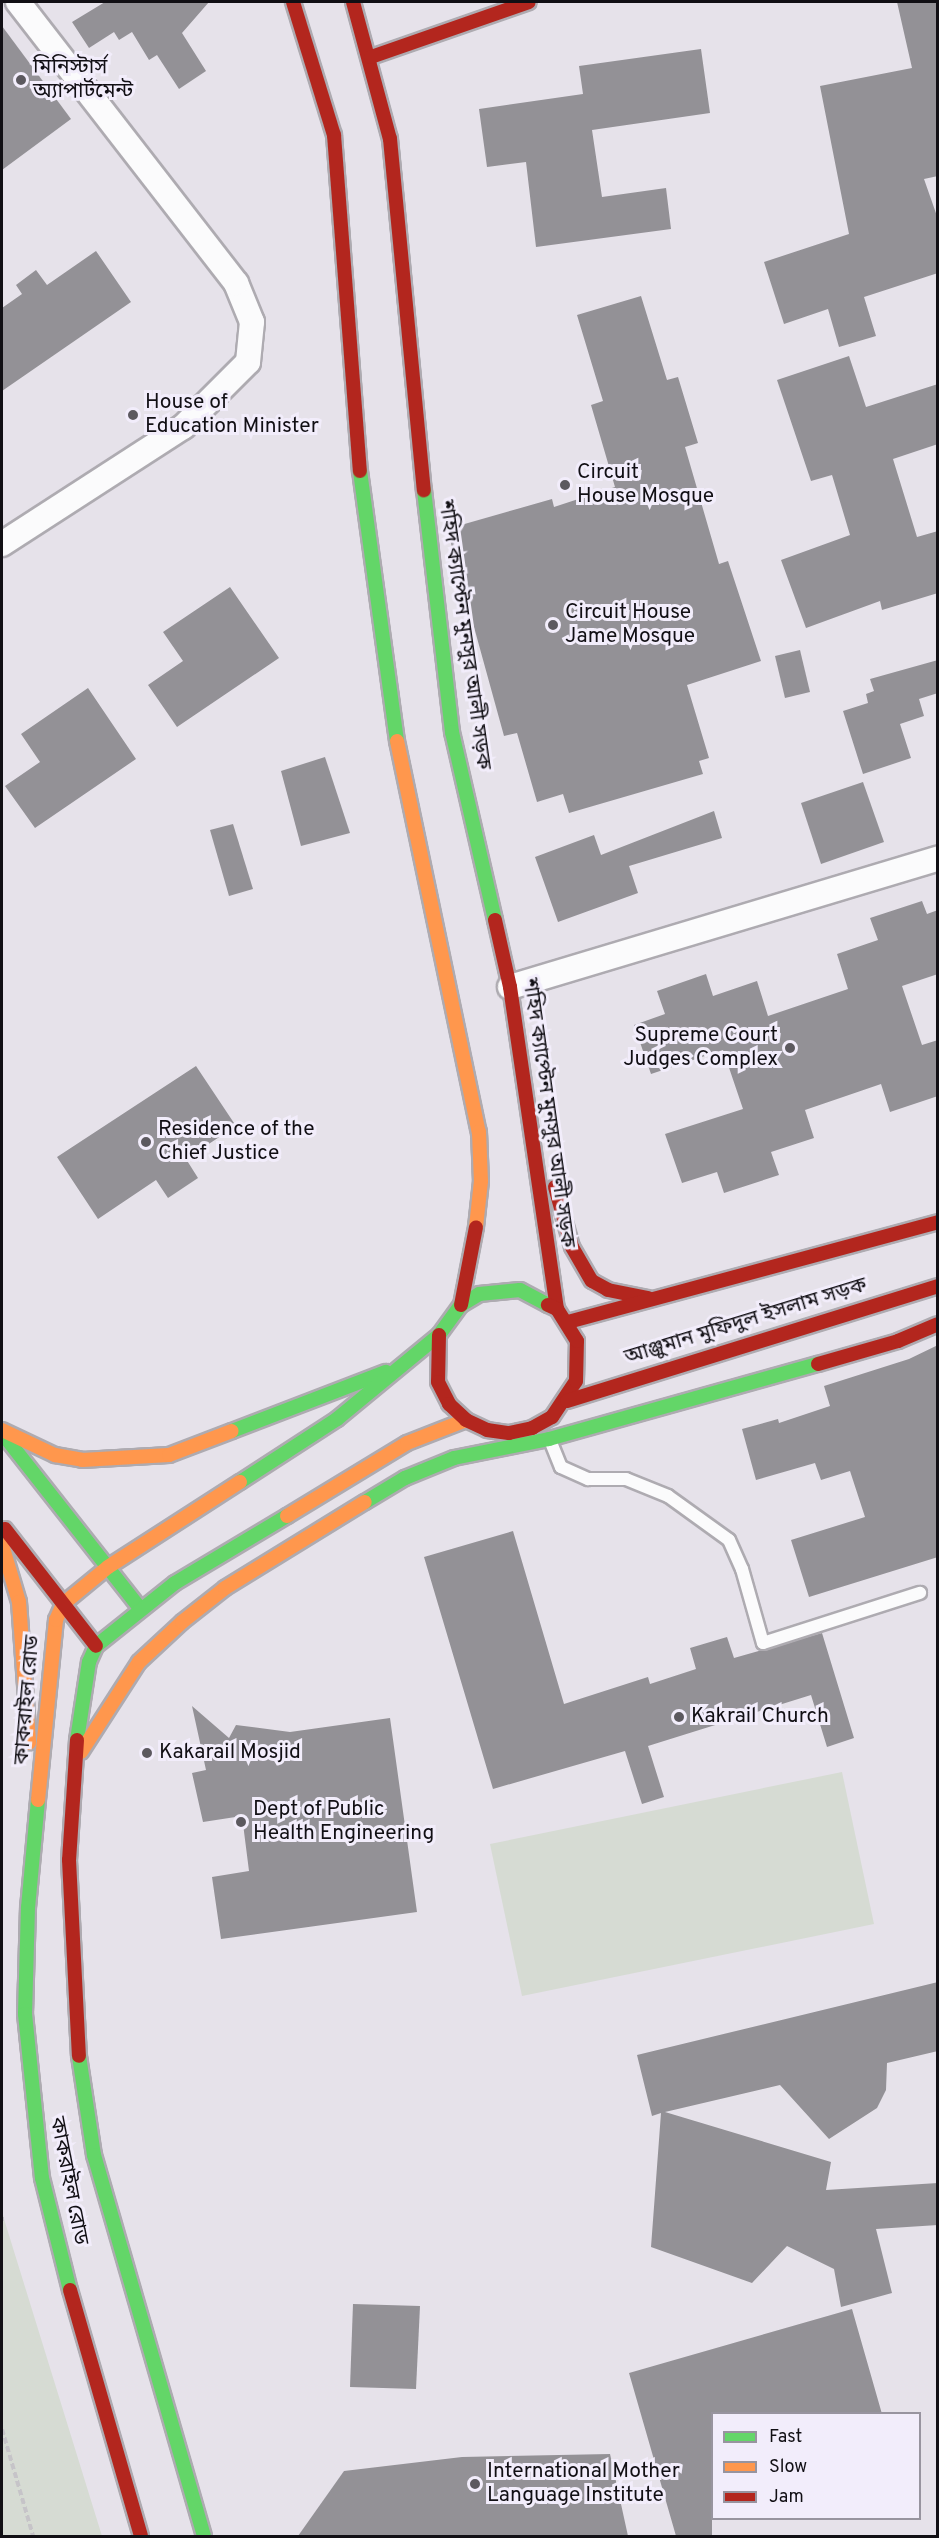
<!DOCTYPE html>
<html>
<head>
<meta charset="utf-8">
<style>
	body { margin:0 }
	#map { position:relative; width:939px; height:2538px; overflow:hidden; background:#e6e2ea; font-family:Overpass,"Noto Sans Bengali",sans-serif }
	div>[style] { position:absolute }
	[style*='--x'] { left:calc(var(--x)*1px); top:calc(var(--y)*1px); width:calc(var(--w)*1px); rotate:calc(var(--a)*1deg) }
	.green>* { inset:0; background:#d6dbd3 }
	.building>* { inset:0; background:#939196 }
	.path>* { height:4px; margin-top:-2px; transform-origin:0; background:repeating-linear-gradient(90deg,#c6c4c8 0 6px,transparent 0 9px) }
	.roads { filter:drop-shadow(2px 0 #aeabb1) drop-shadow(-2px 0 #aeabb1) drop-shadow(0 2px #aeabb1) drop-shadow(0 -2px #aeabb1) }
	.lane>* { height:12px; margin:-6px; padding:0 6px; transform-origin:6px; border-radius:6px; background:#fbfbfc }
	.street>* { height:24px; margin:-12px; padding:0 12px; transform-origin:12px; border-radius:12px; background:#fbfbfc }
	.fast>* { height:14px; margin:-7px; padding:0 7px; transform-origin:7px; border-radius:7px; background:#63d668 }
	.slow>* { height:14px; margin:-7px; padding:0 7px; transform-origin:7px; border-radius:7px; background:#ff974d }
	.jam>* { height:14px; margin:-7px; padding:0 7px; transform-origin:7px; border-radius:7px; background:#b3261e }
	.dots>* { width:16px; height:16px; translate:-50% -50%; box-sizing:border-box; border:3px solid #f2edfb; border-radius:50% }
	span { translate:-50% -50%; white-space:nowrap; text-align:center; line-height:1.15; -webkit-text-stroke:6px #f2edfb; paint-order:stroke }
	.poi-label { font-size:21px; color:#110f14 }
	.left { translate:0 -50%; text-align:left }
	.right { translate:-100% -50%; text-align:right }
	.street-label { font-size:21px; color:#110f14 }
	.frame { position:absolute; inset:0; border:3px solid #110f14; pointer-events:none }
	.legend { position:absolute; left:711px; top:2412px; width:210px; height:108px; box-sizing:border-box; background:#f2edfb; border:2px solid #98949f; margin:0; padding:8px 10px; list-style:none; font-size:18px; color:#110f14 }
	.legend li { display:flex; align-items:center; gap:12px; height:30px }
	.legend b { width:30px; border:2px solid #98949f }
</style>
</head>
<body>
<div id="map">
	<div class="green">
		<i style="clip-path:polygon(842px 1772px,874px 1924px,522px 1996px,490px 1844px)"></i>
		<i style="clip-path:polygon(2px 2210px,4px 2219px,102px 2536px,2px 2536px)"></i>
	</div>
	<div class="building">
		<i style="clip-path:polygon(105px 2px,209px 2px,182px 33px,206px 71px,179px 89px,157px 55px,149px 60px,132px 32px,119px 40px,114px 32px,89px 48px,72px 22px)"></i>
		<i style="clip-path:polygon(897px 2px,938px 2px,938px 176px,924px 179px,938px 219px,938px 273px,864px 297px,876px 336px,839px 347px,828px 309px,784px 324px,764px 262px,849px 234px,820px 86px,912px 68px)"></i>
		<i style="clip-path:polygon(2px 26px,71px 119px,2px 170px)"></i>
		<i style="clip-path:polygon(701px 49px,710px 113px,592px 130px,602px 197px,666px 188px,671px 229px,536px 247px,526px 162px,487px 167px,479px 109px,583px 94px,579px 66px)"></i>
		<i style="clip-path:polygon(96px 251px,131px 302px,2px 391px,2px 308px,22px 294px,16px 285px,36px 270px,47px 285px)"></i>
		<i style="clip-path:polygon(641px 296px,667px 380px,678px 377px,698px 443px,685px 447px,719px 564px,728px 561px,761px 661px,687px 685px,709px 758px,699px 761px,703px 774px,569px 813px,563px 794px,537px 802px,517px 733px,504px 736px,447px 529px,552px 499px,554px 507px,615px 487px,591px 405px,603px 401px,577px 315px)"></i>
		<i style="clip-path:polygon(849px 356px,866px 407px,938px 384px,938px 444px,893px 459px,917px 537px,938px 531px,938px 593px,882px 610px,880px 601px,806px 628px,781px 560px,850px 535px,832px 475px,811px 481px,777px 380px)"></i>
		<i style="clip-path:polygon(230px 587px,279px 658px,177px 727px,148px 685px,183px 661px,163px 632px)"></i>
		<i style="clip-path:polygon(800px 650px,810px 692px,785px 698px,775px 656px)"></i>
		<i style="clip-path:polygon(938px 660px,938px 693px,919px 699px,924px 716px,900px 724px,911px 758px,863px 774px,843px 711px,868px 703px,866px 694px,874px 691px,870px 679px)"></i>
		<i style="clip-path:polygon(88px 688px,136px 759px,35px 828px,5px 786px,40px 762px,21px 734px)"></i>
		<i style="clip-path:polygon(325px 757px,350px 833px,301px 846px,281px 771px)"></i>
		<i style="clip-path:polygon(863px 782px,884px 842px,821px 864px,801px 803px)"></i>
		<i style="clip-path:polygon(714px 811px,722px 838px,629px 866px,638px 893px,558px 922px,535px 857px,594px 835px,601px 855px)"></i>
		<i style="clip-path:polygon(233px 824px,253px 889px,229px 896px,210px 830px)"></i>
		<i style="clip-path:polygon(922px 901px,927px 914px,938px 910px,938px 974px,902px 986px,922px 1045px,938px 1040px,938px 1096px,890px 1112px,881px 1084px,805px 1110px,814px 1138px,771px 1152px,779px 1175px,724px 1193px,717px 1172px,682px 1183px,665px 1134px,743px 1109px,723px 1050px,651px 1074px,634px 1025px,665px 1014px,657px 991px,706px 974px,713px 996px,757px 981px,768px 1016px,848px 989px,837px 954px,878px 940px,870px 918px)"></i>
		<i style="clip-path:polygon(196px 1066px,236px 1126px,186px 1159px,198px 1178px,168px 1198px,156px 1180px,98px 1219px,57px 1157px)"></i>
		<i style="clip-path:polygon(938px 1345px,938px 1557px,809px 1597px,791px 1540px,865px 1517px,850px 1471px,821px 1480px,815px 1463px,756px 1480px,742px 1429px,778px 1419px,779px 1423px,830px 1406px,824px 1386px,909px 1359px)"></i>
		<i style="clip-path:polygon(513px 1531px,564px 1704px,648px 1677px,650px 1684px,696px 1669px,690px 1648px,727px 1637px,734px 1658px,822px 1633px,854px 1738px,827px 1747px,811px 1695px,648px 1746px,664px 1797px,642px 1804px,625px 1751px,493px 1789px,424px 1557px)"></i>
		<i style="clip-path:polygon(192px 1706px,229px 1738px,236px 1725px,290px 1732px,390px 1718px,417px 1912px,221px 1939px,212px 1877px,249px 1871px,242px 1816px,203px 1822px,192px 1773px,206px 1770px)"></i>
		<i style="clip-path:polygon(938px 1982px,938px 2051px,887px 2063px,886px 2090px,877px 2108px,829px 2139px,780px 2085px,665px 2112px,831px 2162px,826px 2190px,938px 2183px,938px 2225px,876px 2229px,892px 2293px,841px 2307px,834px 2269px,787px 2246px,752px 2283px,651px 2247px,661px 2113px,652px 2116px,637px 2055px)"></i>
		<i style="clip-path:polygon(353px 2304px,420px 2306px,416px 2389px,350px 2387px)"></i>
		<i style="clip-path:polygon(852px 2309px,882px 2414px,712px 2414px,712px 2536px,676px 2536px,629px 2373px)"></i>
		<i style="clip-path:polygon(610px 2454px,628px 2536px,298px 2536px,344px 2471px,462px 2457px)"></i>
	</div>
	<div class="path">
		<i style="--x:2;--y:2219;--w:2;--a:0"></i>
		<i style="--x:2;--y:2429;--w:111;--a:73.8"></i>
	</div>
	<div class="roads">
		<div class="lane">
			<i style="--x:550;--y:1440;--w:29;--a:68"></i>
			<i style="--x:561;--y:1467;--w:30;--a:24"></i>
			<i style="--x:588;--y:1479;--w:38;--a:0"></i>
			<i style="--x:626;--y:1479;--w:45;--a:22"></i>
			<i style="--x:668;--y:1496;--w:75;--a:35.8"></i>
			<i style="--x:729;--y:1540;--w:32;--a:66"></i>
			<i style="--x:742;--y:1569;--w:77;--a:74.2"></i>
			<i style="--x:763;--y:1643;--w:165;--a:-17.7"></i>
		</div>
		<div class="street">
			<i style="--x:2;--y:544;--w:216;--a:-32.9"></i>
			<i style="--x:183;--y:427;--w:92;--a:-45"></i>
			<i style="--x:248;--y:362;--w:40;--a:-84.3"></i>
			<i style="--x:252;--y:322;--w:42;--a:-112.3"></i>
			<i style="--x:236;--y:283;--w:356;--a:-127.8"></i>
			<i style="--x:510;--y:987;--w:447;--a:-16.7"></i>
		</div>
		<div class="fast">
			<i style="--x:360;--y:471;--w:273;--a:82.2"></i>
			<i style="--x:424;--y:490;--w:244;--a:83.4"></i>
			<i style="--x:452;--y:732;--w:193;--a:77.1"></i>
			<i style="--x:232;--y:1431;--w:165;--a:-21"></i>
			<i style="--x:6;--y:1438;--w:215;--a:51.8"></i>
			<i style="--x:240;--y:1482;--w:116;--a:-33"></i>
			<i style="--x:337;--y:1419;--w:132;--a:-39.5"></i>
			<i style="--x:439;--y:1335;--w:37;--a:-54"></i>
			<i style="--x:461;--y:1305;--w:21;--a:-31"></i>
			<i style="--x:479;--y:1294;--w:41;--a:-5.6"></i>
			<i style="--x:520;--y:1290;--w:32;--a:28"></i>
			<i style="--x:365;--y:1502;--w:47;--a:-31"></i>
			<i style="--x:405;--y:1478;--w:53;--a:-22.2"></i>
			<i style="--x:454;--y:1458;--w:97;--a:-11.3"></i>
			<i style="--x:549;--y:1439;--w:279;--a:-15.6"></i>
			<i style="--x:77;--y:1740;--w:79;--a:-81.3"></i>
			<i style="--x:89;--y:1662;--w:17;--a:-66"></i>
			<i style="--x:96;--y:1646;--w:101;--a:-38.6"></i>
			<i style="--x:175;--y:1583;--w:131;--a:-30.9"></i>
			<i style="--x:38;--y:1800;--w:107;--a:95.3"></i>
			<i style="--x:28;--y:1907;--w:107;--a:91.6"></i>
			<i style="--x:25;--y:2014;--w:165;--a:84.1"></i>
			<i style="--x:42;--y:2178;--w:115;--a:76"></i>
			<i style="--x:79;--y:2056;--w:100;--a:81.4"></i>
			<i style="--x:94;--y:2155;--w:397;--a:73.9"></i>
		</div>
		<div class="slow">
			<i style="--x:397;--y:741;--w:400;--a:78.2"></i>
			<i style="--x:479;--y:1132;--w:49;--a:87.7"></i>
			<i style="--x:481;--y:1181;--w:46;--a:96.2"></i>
			<i style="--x:2;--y:1430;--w:59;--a:25.3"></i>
			<i style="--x:55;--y:1455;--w:27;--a:10"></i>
			<i style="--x:82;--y:1460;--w:87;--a:-3.3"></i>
			<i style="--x:169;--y:1455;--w:67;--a:-20.9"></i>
			<i style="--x:287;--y:1516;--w:140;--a:-31.3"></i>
			<i style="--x:407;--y:1443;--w:63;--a:-21.3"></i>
			<i style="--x:2;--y:1545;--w:59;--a:73.4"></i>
			<i style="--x:19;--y:1602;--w:141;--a:85.9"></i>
			<i style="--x:81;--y:1752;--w:107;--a:-57.2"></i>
			<i style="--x:139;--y:1662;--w:59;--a:-42.9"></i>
			<i style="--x:182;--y:1622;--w:55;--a:-38.3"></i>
			<i style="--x:225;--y:1588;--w:164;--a:-31.6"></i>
			<i style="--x:38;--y:1800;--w:181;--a:-84.3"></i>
			<i style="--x:56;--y:1620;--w:17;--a:-66"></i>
			<i style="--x:63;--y:1604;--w:58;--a:-39.4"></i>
			<i style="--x:108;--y:1567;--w:157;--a:-32.8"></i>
		</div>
		<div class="jam">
			<i style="--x:293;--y:2;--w:139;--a:72.9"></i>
			<i style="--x:334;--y:135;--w:337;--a:85.6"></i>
			<i style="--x:353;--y:2;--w:142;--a:74.9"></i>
			<i style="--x:390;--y:139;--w:353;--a:84.5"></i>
			<i style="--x:371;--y:57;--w:167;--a:-19.2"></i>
			<i style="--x:495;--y:920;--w:69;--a:77.4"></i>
			<i style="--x:510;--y:987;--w:325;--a:81.7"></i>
			<i style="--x:555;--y:1187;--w:62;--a:74.2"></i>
			<i style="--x:572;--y:1247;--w:39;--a:60"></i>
			<i style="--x:592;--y:1281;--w:18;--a:29"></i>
			<i style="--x:608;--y:1290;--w:41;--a:11.3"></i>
			<i style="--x:461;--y:1305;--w:79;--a:-79.1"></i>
			<i style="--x:568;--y:1322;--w:383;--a:-15.1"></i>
			<i style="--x:439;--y:1335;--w:47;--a:91.2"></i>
			<i style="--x:438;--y:1382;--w:25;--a:63"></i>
			<i style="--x:449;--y:1404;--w:23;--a:43"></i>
			<i style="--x:466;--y:1420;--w:23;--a:25"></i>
			<i style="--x:487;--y:1430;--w:22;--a:8"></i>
			<i style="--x:509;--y:1433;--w:24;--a:-12"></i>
			<i style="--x:532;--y:1428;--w:23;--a:-29"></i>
			<i style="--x:552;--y:1417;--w:43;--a:-56.3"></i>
			<i style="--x:576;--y:1381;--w:40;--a:-88.6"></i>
			<i style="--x:577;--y:1341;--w:38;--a:-122"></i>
			<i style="--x:557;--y:1309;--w:10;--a:-156"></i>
			<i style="--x:818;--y:1364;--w:83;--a:-16"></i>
			<i style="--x:898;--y:1341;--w:43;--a:-23"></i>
			<i style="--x:567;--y:1401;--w:388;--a:-17.2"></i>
			<i style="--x:5;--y:1529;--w:148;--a:52.1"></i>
			<i style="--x:77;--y:1740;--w:120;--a:93.8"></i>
			<i style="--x:69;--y:1860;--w:196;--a:87.1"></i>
			<i style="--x:70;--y:2290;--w:256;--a:73.9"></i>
		</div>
	</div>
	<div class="dots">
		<i style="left:21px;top:80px;background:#5c595f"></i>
		<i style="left:133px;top:415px;background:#5c595f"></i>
		<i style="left:565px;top:485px;background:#5c595f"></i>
		<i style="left:553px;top:625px;background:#5c595f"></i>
		<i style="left:790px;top:1048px;background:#5c595f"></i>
		<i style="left:146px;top:1142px;background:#5c595f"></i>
		<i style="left:679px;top:1717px;background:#5c595f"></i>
		<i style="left:147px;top:1753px;background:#5c595f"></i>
		<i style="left:241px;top:1822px;background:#5c595f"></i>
		<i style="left:475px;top:2484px;background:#5c595f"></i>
	</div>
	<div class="poi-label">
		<span class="left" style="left:33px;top:80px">মিনিস্টার্স<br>অ্যাপার্টমেন্ট</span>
		<span class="left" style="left:145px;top:415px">House of<br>Education Minister</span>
		<span class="left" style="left:577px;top:485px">Circuit<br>House Mosque</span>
		<span class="left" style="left:565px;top:625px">Circuit House<br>Jame Mosque</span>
		<span class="right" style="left:778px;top:1048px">Supreme Court<br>Judges Complex</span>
		<span class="left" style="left:158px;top:1142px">Residence of the<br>Chief Justice</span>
		<span class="left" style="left:691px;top:1717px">Kakrail Church</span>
		<span class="left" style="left:159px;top:1753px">Kakarail Mosjid</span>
		<span class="left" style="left:253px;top:1822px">Dept of Public<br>Health Engineering</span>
		<span class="left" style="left:487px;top:2484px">International Mother<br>Language Institute</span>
	</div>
	<div class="street-label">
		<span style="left:464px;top:635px;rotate:82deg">শহিদ ক্যাপ্টেন মুনসুর আলী সড়ক</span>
		<span style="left:548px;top:1113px;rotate:82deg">শহিদ ক্যাপ্টেন মুনসুর আলী সড়ক</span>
		<span style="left:746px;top:1322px;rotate:-17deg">আঞ্জুমান মুফিদুল ইসলাম সড়ক</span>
		<span style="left:28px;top:1700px;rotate:-85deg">কাকরাইল রোড</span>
		<span style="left:68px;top:2181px;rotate:79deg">কাকরাইল রোড</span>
	</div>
	<div class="frame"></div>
	<ul class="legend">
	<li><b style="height:8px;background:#63d668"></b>Fast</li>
	<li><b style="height:8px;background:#ff974d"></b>Slow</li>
	<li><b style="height:8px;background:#b3261e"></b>Jam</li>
	</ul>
</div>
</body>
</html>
